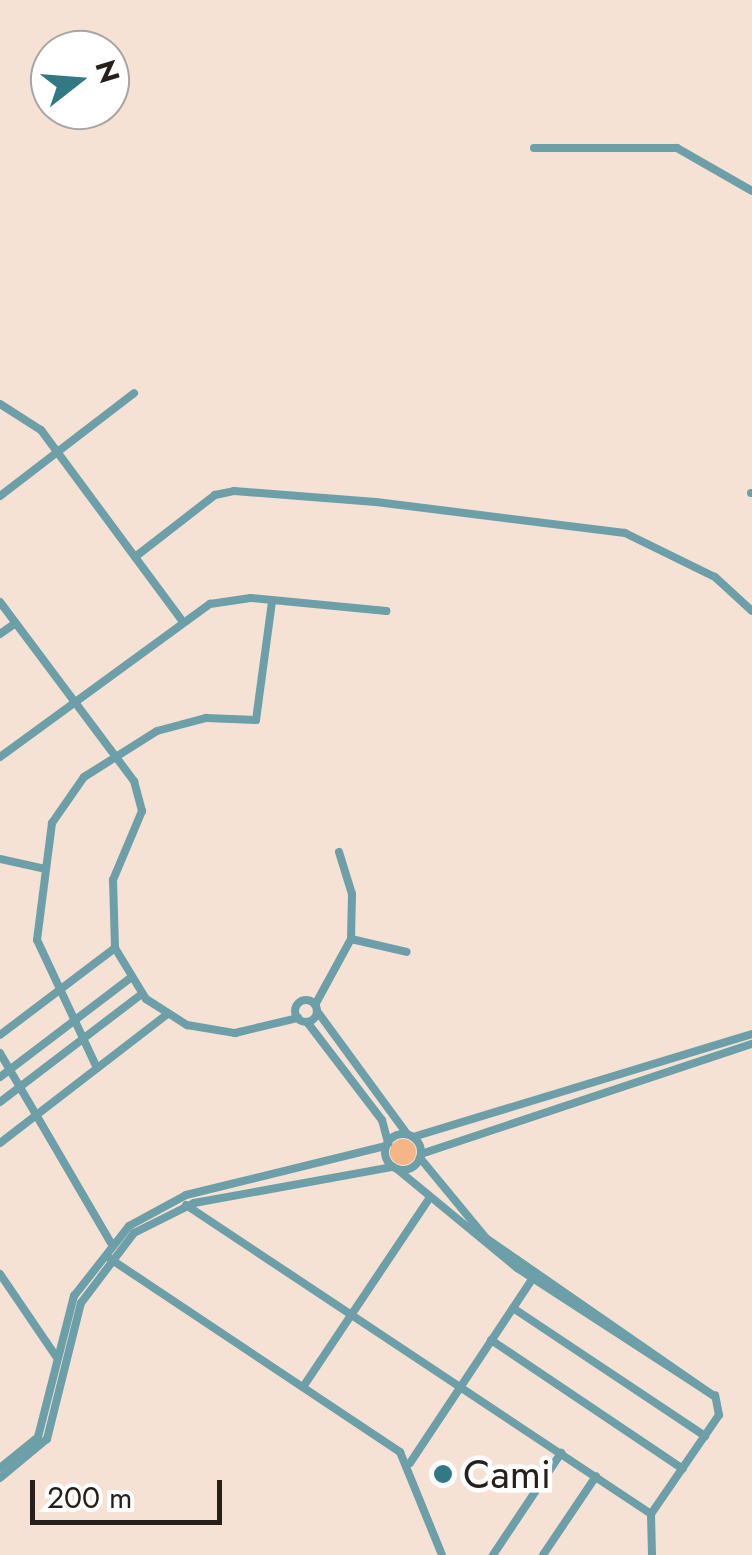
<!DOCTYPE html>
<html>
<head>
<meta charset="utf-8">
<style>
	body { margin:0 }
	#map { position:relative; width:752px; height:1555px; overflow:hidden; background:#f5e2d4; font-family:Jost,sans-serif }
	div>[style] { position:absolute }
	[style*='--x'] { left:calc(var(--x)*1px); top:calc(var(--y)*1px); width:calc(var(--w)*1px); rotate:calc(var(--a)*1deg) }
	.green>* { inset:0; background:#f5b586 }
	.round { border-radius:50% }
	.minor>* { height:8px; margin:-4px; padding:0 4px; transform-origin:4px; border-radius:4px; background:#6c9fa8 }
	.minor>.ring { margin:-4px; padding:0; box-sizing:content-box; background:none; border:8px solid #6c9fa8; border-radius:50% }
	.dots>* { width:28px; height:28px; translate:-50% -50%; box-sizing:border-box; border:5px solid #fff; border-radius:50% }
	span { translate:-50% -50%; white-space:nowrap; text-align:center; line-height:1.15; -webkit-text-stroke:9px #fff; paint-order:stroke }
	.poi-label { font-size:40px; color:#261f1a }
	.left { translate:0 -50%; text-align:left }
	.north { position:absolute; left:30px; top:30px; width:100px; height:100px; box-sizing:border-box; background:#fff; border:2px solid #a8a5a3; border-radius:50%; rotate:73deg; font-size:28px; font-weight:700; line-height:40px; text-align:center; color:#261f1a }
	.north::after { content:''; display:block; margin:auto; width:35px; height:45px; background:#327984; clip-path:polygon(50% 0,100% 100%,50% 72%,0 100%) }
	.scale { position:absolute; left:30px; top:1480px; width:192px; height:45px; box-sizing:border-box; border:5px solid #261f1a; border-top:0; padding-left:12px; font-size:30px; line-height:35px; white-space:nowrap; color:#261f1a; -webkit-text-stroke:8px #fff; paint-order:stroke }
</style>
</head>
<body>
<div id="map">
	<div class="green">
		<i class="round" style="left:390px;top:1139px;width:26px;height:26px"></i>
	</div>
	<div class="minor">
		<i style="--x:534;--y:148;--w:143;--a:0"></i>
		<i style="--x:677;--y:148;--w:86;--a:29.8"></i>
		<i style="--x:0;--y:404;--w:49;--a:32.4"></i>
		<i style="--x:41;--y:430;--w:235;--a:53.5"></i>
		<i style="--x:751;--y:493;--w:1;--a:0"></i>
		<i style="--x:0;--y:496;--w:169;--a:-37.5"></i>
		<i style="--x:135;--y:557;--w:101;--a:-37.8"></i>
		<i style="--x:215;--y:495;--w:19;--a:-12"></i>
		<i style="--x:234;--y:491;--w:142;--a:4.4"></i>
		<i style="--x:376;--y:502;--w:251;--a:7.1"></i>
		<i style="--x:625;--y:533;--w:100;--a:26.1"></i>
		<i style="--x:715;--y:577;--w:50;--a:42.6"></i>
		<i style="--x:0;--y:602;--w:224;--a:53.2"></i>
		<i style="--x:134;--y:781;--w:31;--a:75"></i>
		<i style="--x:142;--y:811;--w:75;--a:112.8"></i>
		<i style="--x:113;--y:880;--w:68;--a:88.3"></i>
		<i style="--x:115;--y:948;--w:144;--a:142.9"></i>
		<i style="--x:0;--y:634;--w:19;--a:-35"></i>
		<i style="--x:0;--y:757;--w:260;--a:-36.1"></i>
		<i style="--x:210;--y:604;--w:41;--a:-8.3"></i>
		<i style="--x:251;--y:598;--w:136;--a:5.5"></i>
		<i style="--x:0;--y:859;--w:46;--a:12.5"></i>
		<i style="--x:351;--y:939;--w:57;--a:13.1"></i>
		<i style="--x:115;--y:948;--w:60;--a:58.7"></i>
		<i style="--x:146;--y:999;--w:49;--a:32.4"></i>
		<i style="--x:187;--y:1025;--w:49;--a:9.5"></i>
		<i style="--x:235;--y:1033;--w:65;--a:-13.4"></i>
		<i class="ring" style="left:295px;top:1000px;width:14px;height:14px"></i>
		<i style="--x:315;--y:1005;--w:75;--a:-61.4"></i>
		<i style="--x:351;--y:939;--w:45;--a:-88.7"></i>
		<i style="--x:352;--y:894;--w:44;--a:-107.2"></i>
		<i style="--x:317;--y:1011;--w:152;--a:53.8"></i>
		<i style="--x:307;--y:1022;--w:123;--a:52.6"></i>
		<i style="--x:382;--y:1120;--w:24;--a:75"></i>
		<i style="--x:0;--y:1053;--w:220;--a:59.7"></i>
		<i style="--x:97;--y:1068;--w:141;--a:-115.1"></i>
		<i style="--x:37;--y:940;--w:118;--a:-82.7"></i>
		<i style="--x:52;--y:823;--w:56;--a:-55.2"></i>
		<i style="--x:84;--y:777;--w:86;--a:-32.2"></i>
		<i style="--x:157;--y:731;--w:51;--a:-14.9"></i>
		<i style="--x:206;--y:718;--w:50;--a:2.3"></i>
		<i style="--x:256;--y:720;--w:120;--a:-82.3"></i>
		<i style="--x:0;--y:1077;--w:162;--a:-37.2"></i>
		<i style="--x:0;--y:1102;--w:178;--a:-37.3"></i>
		<i class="ring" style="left:385px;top:1134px;width:28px;height:28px"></i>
		<i style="--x:413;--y:1137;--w:354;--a:-16.9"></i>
		<i style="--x:0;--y:1143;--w:210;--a:-37.6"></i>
		<i style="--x:421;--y:1154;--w:349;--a:-18.4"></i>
		<i style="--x:397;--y:1169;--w:156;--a:39.5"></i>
		<i style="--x:517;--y:1268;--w:235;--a:33"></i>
		<i style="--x:714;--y:1396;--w:277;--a:-145.3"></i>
		<i style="--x:486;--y:1238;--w:104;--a:-129.5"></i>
		<i style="--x:186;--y:1205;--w:558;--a:33.6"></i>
		<i style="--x:109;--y:1258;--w:350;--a:33.7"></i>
		<i style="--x:400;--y:1452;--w:111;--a:67.8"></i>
		<i style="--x:0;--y:1274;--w:102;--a:55.8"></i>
		<i style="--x:513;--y:1308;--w:231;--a:33.7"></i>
		<i style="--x:491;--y:1340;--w:231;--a:33.9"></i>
		<i style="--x:303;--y:1387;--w:226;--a:-56.2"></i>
		<i style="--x:410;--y:1463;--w:226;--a:-56.4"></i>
		<i style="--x:0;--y:1468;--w:49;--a:-39.2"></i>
		<i style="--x:38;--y:1437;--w:146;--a:-75.7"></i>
		<i style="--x:74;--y:1296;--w:89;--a:-51.8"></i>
		<i style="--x:129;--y:1226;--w:65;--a:-28.5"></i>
		<i style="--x:186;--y:1195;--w:206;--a:-13.8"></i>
		<i style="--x:0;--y:1478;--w:61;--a:-39.7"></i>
		<i style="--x:47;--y:1439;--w:140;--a:-76"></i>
		<i style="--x:81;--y:1303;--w:88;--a:-52.9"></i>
		<i style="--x:134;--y:1233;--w:67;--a:-26.6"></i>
		<i style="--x:194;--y:1203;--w:202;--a:-10.3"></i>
		<i style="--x:493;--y:1555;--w:123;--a:-56.3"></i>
		<i style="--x:543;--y:1555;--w:95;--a:-56.1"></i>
		<i style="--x:652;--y:1555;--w:41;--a:-91.4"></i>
		<i style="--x:651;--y:1514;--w:120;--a:-55.5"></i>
		<i style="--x:719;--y:1415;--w:20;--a:-101"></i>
	</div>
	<div class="dots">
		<i style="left:443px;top:1474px;background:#327984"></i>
	</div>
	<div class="poi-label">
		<span class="left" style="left:463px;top:1474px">Cami</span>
	</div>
	<div class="north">N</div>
	<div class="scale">200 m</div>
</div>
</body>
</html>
